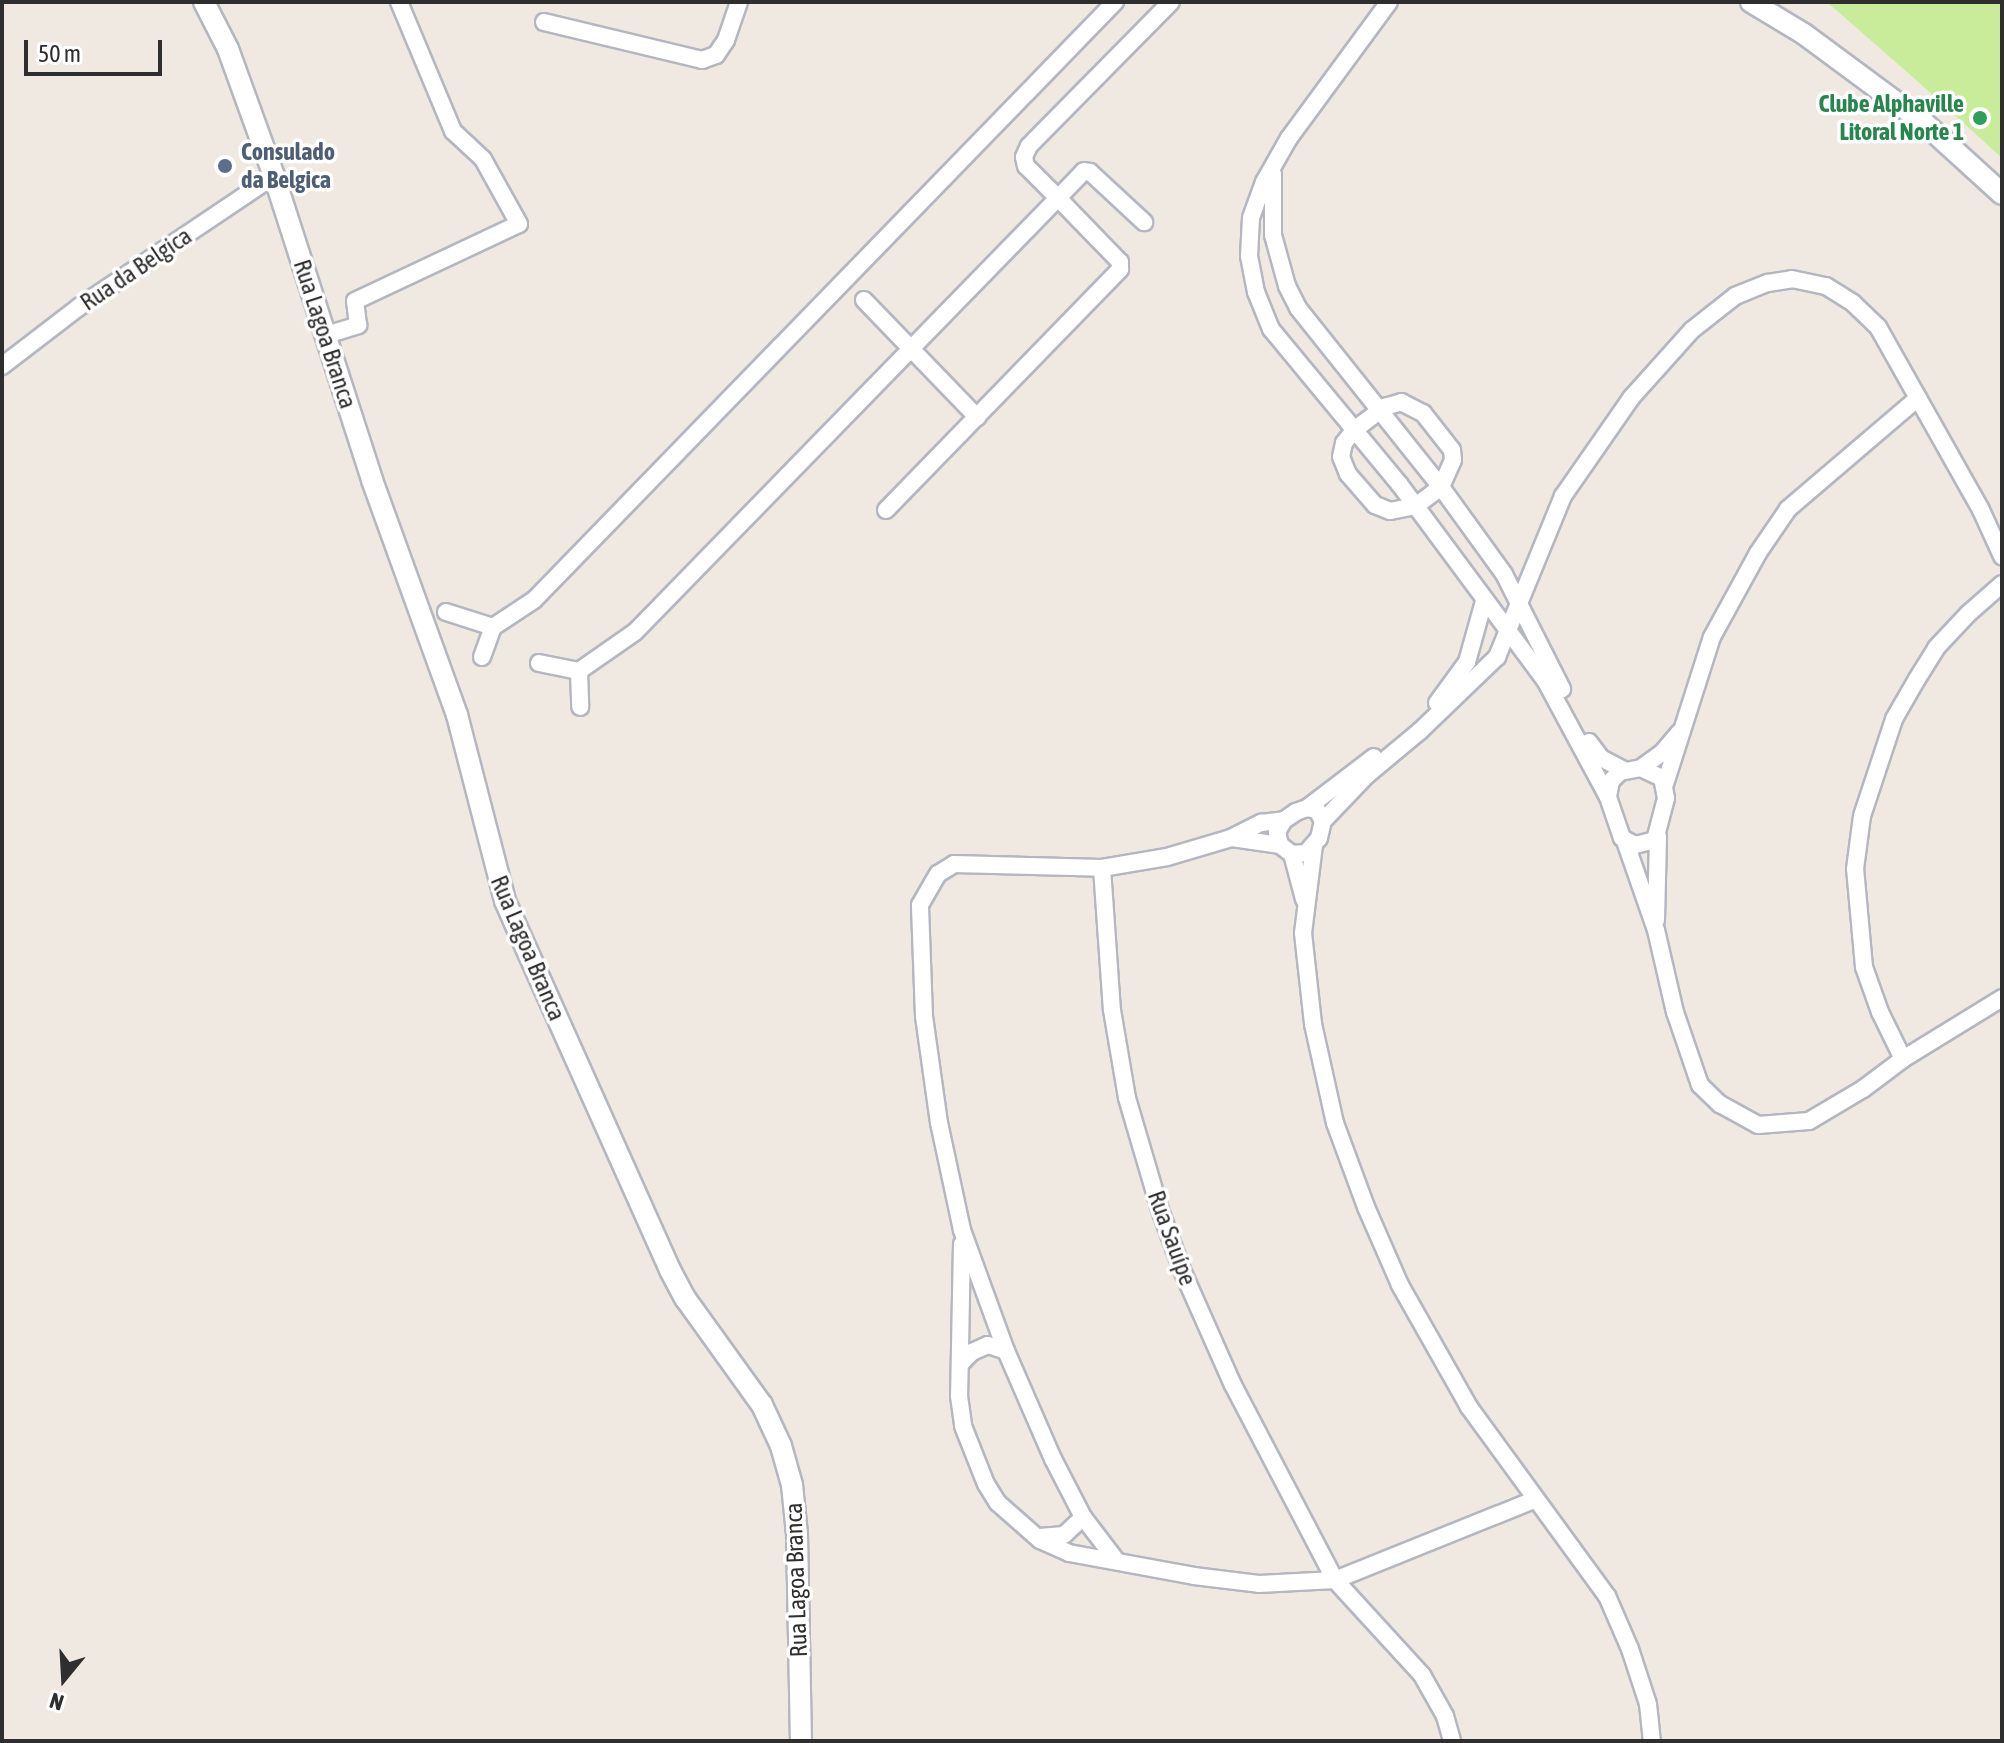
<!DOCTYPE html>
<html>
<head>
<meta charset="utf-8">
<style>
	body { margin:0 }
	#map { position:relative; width:2004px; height:1743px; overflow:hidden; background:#efe9e1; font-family:"Asap Condensed",sans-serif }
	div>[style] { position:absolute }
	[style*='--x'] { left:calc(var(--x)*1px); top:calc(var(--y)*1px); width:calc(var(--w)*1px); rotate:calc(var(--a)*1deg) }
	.pitch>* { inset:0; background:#c9ec9a }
	.roads { filter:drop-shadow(2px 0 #b4b7c1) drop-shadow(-2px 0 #b4b7c1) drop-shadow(0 2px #b4b7c1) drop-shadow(0 -2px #b4b7c1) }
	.minor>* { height:16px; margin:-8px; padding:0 8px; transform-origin:8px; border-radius:8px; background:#fff }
	.tertiary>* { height:20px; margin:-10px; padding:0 10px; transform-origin:10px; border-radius:10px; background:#fff }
	.dots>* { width:22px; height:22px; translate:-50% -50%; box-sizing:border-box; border:4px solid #fff; border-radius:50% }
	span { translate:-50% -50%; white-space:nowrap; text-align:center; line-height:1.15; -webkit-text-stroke:7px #fff; paint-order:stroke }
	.leisure-label { font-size:24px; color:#27864d; font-weight:700 }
	.right { translate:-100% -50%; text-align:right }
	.service-label { font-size:24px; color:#4e5e75; font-weight:700 }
	.left { translate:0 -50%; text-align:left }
	.street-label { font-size:24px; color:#2e2e2e }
	.frame { position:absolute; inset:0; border:4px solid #2e2e2e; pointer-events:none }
	.north { position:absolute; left:24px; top:1639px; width:80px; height:80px; -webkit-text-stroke:6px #fff; paint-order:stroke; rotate:198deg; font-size:22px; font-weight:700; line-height:32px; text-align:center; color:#2e2e2e }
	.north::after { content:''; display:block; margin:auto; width:28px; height:36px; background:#2e2e2e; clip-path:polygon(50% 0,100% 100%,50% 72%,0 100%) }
	.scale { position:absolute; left:24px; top:40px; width:138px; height:36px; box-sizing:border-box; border:4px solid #2e2e2e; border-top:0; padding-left:10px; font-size:24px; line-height:28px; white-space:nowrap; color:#2e2e2e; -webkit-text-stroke:6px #fff; paint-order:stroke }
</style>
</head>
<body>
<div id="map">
	<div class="pitch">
		<i style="clip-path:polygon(1827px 2px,2002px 2px,2002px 158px,1915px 79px)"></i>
	</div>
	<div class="roads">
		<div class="minor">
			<i style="--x:1389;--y:2;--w:169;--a:126.3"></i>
			<i style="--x:1289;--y:138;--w:51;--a:119.6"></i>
			<i style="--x:1264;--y:182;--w:38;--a:110"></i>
			<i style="--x:1251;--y:218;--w:38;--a:93"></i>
			<i style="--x:1249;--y:256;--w:37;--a:79"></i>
			<i style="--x:1256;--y:292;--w:40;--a:68"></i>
			<i style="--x:1271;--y:329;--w:202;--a:50.4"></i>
			<i style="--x:1400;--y:485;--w:243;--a:53.4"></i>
			<i style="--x:1545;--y:680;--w:133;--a:61.7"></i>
			<i style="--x:1608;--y:797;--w:43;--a:71.1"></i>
			<i style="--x:1622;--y:838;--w:15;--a:28"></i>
			<i style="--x:1635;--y:845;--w:21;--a:-14"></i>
			<i style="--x:1655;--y:840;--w:43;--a:-75.3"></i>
			<i style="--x:1666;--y:798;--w:20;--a:-101"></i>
			<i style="--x:1662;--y:778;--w:23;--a:-155"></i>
			<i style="--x:1641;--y:768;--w:21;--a:169"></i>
			<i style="--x:1620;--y:772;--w:13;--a:135"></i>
			<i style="--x:1611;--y:781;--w:16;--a:101"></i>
			<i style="--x:544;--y:22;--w:163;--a:13.5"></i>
			<i style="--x:702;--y:60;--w:15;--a:-20"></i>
			<i style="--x:716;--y:55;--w:18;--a:-56"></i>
			<i style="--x:726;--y:40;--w:40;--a:-71.1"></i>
			<i style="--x:1273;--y:174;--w:61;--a:90"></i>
			<i style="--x:1273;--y:235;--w:53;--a:74.6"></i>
			<i style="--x:1287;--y:286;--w:25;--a:63"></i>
			<i style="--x:1298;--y:308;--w:229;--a:51.4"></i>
			<i style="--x:1441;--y:487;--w:107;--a:54.1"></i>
			<i style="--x:1504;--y:574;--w:129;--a:63.2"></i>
			<i style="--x:864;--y:300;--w:163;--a:46"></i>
			<i style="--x:326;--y:335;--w:34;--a:-17"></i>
			<i style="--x:358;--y:325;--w:24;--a:-97"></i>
			<i style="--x:355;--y:301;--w:181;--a:-25.2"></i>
			<i style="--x:519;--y:224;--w:74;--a:-119"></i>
			<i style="--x:483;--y:159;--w:41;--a:-137"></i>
			<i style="--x:453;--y:131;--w:140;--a:-112.7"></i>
			<i style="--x:2;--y:366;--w:97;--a:-37.5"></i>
			<i style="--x:79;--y:307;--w:235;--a:-33.9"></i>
			<i style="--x:1401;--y:402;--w:25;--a:27"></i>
			<i style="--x:1423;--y:413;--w:47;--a:51.9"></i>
			<i style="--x:1452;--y:450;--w:10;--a:84"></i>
			<i style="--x:1453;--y:460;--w:30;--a:114"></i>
			<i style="--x:1441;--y:487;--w:31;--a:143"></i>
			<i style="--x:1416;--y:506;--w:26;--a:169"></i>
			<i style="--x:1390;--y:511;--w:16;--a:-158"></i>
			<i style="--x:1375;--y:505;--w:41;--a:-131.1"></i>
			<i style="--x:1348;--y:474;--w:18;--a:-112"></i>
			<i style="--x:1341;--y:457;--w:14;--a:-78"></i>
			<i style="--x:1344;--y:443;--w:16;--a:-52"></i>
			<i style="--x:1354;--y:430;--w:39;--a:-37"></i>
			<i style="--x:1385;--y:407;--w:17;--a:-17"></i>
			<i style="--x:886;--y:510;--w:336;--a:-45.8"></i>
			<i style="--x:1120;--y:269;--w:7;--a:-90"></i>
			<i style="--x:1120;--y:262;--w:89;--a:-134.1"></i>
			<i style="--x:1058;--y:198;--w:37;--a:-46"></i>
			<i style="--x:1084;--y:171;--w:6;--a:9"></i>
			<i style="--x:1090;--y:172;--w:74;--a:42.8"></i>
			<i style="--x:446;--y:612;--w:49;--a:17.7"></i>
			<i style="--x:482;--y:657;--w:32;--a:-70"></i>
			<i style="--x:493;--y:627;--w:49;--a:-33.4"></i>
			<i style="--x:534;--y:600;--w:834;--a:-45.83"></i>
			<i style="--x:539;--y:663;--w:41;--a:11.3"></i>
			<i style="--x:579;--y:671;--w:68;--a:-34.9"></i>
			<i style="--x:635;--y:632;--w:606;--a:-45.74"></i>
			<i style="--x:1058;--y:198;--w:45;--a:-135"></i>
			<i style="--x:1026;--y:166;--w:9;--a:-103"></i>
			<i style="--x:1024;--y:157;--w:12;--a:-66"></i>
			<i style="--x:1029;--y:146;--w:202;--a:-45.4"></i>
			<i style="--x:579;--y:671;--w:36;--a:88"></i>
			<i style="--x:1437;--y:703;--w:51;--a:-53.8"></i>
			<i style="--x:1467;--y:662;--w:63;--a:-74.4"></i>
			<i style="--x:1589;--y:742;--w:20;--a:53"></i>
			<i style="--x:1601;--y:758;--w:27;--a:28"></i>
			<i style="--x:1641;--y:768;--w:26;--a:-36"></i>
			<i style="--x:1662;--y:753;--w:26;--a:-50"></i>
			<i style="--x:1665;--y:784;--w:154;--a:-72.3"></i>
			<i style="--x:1712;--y:637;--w:96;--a:-61.3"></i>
			<i style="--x:1758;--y:553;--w:53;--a:-55.7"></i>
			<i style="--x:1788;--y:509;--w:171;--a:-40.5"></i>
			<i style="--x:1307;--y:808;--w:84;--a:-37.3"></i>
			<i style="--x:1323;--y:821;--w:64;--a:-46.3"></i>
			<i style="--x:1367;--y:775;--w:69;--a:-39.7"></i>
			<i style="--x:1420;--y:731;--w:107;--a:-43.9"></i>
			<i style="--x:1497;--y:657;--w:174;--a:-67.7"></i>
			<i style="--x:1563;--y:496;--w:119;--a:-55.2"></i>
			<i style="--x:1631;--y:398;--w:91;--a:-48.1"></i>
			<i style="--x:1692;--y:330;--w:55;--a:-38.3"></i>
			<i style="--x:1735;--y:296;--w:35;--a:-22"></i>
			<i style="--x:1768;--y:283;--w:24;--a:-9"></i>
			<i style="--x:1792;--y:279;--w:35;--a:12"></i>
			<i style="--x:1826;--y:286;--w:32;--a:32"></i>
			<i style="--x:1853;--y:303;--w:35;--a:44"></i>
			<i style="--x:1878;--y:327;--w:210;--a:60.6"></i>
			<i style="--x:1981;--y:510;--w:51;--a:65.5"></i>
			<i style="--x:1232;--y:838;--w:49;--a:8.3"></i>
			<i style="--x:1625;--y:841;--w:94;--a:70.8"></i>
			<i style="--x:1656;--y:930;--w:84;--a:77"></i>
			<i style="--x:1675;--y:1012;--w:77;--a:71.1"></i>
			<i style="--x:1700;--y:1085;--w:28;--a:44"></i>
			<i style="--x:1720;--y:1104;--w:43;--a:28.9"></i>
			<i style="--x:1758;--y:1125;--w:51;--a:-4.5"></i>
			<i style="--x:1809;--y:1121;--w:63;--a:-30.7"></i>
			<i style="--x:1863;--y:1089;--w:50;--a:-36.9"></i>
			<i style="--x:1903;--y:1059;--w:52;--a:-116.1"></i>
			<i style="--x:1880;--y:1012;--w:48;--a:-109.6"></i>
			<i style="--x:1864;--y:967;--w:98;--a:-95.2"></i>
			<i style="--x:1855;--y:869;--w:53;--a:-82.5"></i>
			<i style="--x:1862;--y:816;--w:102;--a:-71.7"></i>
			<i style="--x:1894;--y:719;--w:46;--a:-60.1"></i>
			<i style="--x:1917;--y:679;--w:36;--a:-58"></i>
			<i style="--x:1936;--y:648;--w:48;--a:-46.7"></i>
			<i style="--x:1969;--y:613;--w:44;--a:-41.3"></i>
			<i style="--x:1314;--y:845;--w:89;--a:97.1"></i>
			<i style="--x:1303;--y:933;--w:92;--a:83.7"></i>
			<i style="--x:1313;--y:1024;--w:101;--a:77.5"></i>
			<i style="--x:1335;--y:1123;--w:90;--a:69.7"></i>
			<i style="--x:1366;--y:1207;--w:85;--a:66.4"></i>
			<i style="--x:1400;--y:1285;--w:140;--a:60.5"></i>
			<i style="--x:1469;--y:1407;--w:234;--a:53.9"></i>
			<i style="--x:1607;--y:1596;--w:58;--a:66.5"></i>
			<i style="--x:1630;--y:1649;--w:58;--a:71.9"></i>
			<i style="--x:1648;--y:1704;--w:37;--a:84"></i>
			<i style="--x:1292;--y:854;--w:14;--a:-4"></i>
			<i style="--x:1306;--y:853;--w:20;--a:-49"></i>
			<i style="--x:1319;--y:838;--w:17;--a:-77"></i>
			<i style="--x:1323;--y:821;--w:13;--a:-119"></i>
			<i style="--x:1317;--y:810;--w:10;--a:-169"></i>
			<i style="--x:1307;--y:808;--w:12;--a:160"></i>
			<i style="--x:1296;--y:812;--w:14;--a:146"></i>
			<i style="--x:1284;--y:820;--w:14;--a:120"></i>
			<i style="--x:1277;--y:832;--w:13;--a:77"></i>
			<i style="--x:1280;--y:845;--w:15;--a:37"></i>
			<i style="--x:1292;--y:854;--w:47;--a:75.1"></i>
			<i style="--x:1102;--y:868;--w:142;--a:86"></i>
			<i style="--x:1112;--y:1010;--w:89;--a:80.3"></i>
			<i style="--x:1127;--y:1098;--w:114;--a:73.6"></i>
			<i style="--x:1159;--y:1207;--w:67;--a:69.9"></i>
			<i style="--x:1182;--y:1270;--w:126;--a:66.1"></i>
			<i style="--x:1233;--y:1385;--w:220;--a:62.4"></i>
			<i style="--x:1335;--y:1580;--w:129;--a:47.5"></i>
			<i style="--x:1422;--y:1675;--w:47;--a:60.7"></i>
			<i style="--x:1445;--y:1716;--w:26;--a:74"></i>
			<i style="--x:1656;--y:920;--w:84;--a:-88.6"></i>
			<i style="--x:1903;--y:1059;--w:116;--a:-31.6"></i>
			<i style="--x:962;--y:1244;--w:152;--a:91.1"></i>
			<i style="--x:959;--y:1396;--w:30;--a:82"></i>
			<i style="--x:963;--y:1426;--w:62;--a:68.4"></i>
			<i style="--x:986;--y:1484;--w:22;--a:58"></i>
			<i style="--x:998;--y:1503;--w:56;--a:41.4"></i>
			<i style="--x:1040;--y:1540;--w:32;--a:24"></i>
			<i style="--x:1069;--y:1553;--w:127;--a:10.4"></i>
			<i style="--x:1194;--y:1576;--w:65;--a:7"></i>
			<i style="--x:1259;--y:1584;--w:76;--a:-3"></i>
			<i style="--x:1335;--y:1580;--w:214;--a:-21.9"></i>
			<i style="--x:962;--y:1362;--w:14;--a:-45"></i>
			<i style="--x:972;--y:1352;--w:17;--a:-24"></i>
			<i style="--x:988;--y:1345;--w:19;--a:18"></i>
			<i style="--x:1040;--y:1537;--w:24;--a:-5"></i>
			<i style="--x:1064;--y:1535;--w:26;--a:-43"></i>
			<i style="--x:1116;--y:1560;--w:54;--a:-127.5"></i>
			<i style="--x:1083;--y:1517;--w:65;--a:-117.3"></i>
			<i style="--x:1053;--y:1459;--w:118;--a:-113.5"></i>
			<i style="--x:1006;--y:1351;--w:129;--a:-110"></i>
			<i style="--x:962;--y:1230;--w:109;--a:-102.1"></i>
			<i style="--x:939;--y:1123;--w:108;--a:-98"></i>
			<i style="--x:924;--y:1016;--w:111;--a:-92.1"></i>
			<i style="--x:920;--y:905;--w:36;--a:-60"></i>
			<i style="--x:938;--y:874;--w:19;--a:-32"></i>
			<i style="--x:954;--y:864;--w:148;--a:1.5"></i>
			<i style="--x:1102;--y:868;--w:66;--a:-9.6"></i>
			<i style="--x:1167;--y:857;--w:67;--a:-16.5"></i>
			<i style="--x:1231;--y:838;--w:34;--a:-27"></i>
			<i style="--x:1261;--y:823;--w:23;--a:-7"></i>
		</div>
		<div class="tertiary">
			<i style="--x:204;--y:2;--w:53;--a:62.9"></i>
			<i style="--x:228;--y:49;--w:135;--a:70.1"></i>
			<i style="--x:274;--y:176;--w:319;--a:72.1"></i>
			<i style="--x:372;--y:480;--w:250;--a:70.1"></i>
			<i style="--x:457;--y:715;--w:192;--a:75.5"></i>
			<i style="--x:505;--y:901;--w:404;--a:65.9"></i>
			<i style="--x:670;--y:1270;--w:32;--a:62"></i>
			<i style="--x:685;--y:1298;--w:132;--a:54.3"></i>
			<i style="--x:762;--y:1405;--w:45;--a:65.1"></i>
			<i style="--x:781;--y:1446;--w:41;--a:74.2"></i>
			<i style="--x:792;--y:1485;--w:49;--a:84.2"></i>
			<i style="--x:797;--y:1534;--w:207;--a:88.9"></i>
			<i style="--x:1751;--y:2;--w:62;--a:31.1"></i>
			<i style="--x:1804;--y:34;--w:148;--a:36.5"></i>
			<i style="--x:1923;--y:122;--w:107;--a:42.3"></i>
		</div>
	</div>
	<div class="dots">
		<i style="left:1980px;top:118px;background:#2e9e5b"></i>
		<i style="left:225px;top:166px;background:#5c6f8a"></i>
	</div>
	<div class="leisure-label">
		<span class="right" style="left:1964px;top:118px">Clube Alphaville<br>Litoral Norte 1</span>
	</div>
	<div class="service-label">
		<span class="left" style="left:241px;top:166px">Consulado<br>da Belgica</span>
	</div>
	<div class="street-label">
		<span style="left:136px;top:269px;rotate:-34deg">Rua da Belgica</span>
		<span style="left:325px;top:334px;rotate:72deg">Rua Lagoa Branca</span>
		<span style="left:528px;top:948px;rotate:67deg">Rua Lagoa Branca</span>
		<span style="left:1172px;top:1238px;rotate:70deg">Rua Sauípe</span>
		<span style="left:796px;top:1580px;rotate:-92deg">Rua Lagoa Branca</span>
	</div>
	<div class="frame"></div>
	<div class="north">N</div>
	<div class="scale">50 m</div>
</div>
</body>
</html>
